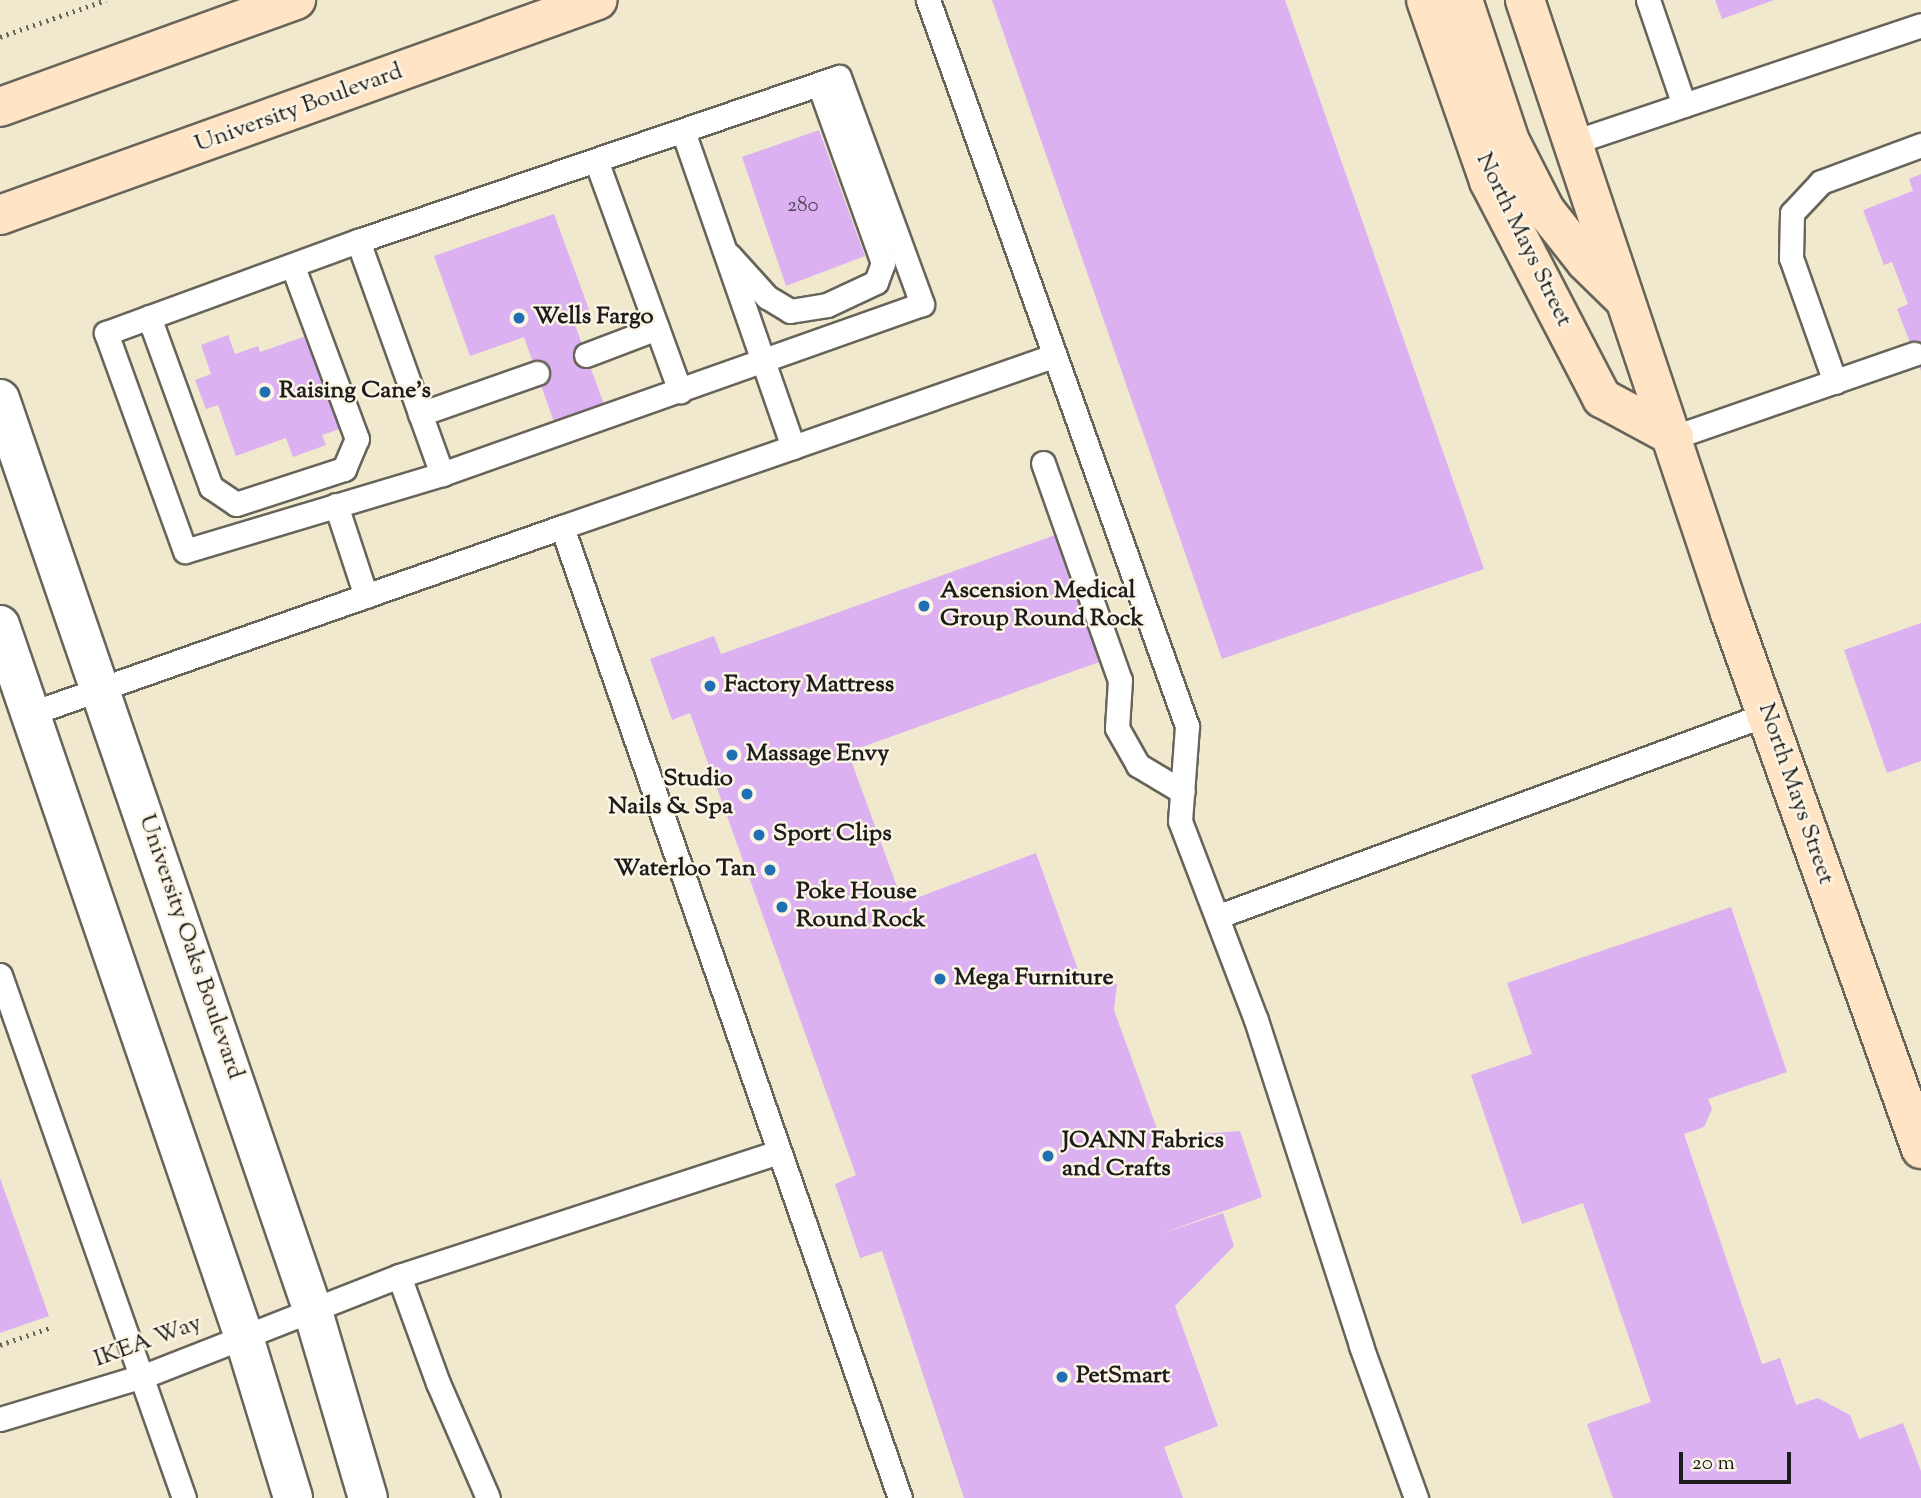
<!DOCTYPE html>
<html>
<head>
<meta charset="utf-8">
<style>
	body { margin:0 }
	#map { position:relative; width:1921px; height:1498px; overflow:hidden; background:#f1e9ce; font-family:"Sorts Mill Goudy",serif }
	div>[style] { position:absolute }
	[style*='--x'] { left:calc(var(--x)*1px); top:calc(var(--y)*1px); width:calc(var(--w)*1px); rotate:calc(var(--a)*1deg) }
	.building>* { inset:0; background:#dcb1f1 }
	.path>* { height:4.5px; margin-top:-2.25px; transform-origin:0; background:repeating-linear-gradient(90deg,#67645a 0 2px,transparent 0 7px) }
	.roads { filter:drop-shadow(2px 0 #67645a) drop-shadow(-2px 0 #67645a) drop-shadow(0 2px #67645a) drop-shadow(0 -2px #67645a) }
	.lane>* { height:23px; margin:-11.5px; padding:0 11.5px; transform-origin:11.5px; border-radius:11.5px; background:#fff }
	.street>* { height:38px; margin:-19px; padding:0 19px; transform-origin:19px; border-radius:19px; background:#fff }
	.secondary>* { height:38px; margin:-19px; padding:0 19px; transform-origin:19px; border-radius:19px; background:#ffe4c6 }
	.dots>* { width:19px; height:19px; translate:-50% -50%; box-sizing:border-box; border:4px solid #fcf5e5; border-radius:50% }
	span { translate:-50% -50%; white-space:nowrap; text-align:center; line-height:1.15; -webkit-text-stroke:5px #fcf5e5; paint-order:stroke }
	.number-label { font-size:21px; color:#4c4151 }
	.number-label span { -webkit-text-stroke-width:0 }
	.street-label { font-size:24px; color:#1c1c1c }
	.poi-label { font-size:24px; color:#1c1c1c; font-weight:700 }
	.left { translate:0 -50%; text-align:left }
	.right { translate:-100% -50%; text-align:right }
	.scale { position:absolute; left:1679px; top:1452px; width:112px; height:32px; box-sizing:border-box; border:4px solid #1c1c1c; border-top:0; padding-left:9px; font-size:21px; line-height:24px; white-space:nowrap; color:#1c1c1c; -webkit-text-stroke:5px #fcf5e5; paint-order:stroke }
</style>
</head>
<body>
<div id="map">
	<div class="building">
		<i style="clip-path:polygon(992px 0,1285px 0,1484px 569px,1222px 659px)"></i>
		<i style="clip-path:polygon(1715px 0,1774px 0,1722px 19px)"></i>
		<i style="clip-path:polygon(819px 130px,865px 256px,786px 286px,742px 157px)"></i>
		<i style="clip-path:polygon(1921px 174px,1921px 371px,1897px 309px,1908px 304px,1892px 262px,1884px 265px,1863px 210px,1913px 191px,1909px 179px)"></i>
		<i style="clip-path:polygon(554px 214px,591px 315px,574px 322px,605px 407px,555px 425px,524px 337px,470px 356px,434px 256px)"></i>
		<i style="clip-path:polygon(228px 335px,235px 354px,258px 346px,260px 352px,309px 335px,343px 428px,322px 435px,326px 445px,293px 457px,286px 438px,236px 456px,218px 405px,206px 409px,195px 380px,211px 374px,201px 345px)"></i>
		<i style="clip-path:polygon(1058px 534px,1105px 660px,848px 752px,903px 903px,1036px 853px,1081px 978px,1117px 984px,1114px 1010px,1160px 1137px,1240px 1131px,1262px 1197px,1158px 1235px,1223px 1213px,1234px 1246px,1175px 1306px,1218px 1426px,1164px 1447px,1183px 1498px,964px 1498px,882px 1251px,860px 1258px,835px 1184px,856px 1175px,690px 713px,672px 720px,650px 659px,714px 636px,721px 654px)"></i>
		<i style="clip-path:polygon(1921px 623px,1921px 761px,1887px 773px,1844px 650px)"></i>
		<i style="clip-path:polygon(1731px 907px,1787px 1072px,1708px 1099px,1712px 1109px,1704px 1127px,1684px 1134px,1762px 1364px,1780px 1358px,1796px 1405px,1818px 1398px,1850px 1415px,1859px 1439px,1903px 1423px,1921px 1471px,1921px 1498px,1613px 1498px,1587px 1424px,1651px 1402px,1583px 1203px,1522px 1224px,1471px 1075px,1532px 1054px,1507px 983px)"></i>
		<i style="clip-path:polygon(0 1178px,49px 1316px,0 1333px)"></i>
	</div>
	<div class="path">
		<i style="--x:0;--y:37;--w:112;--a:-19.2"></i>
		<i style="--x:0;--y:1345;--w:55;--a:-19.1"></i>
	</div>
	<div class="roads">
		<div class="lane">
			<i style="--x:928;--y:0;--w:771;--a:70.37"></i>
			<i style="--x:1187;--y:726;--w:95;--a:94.2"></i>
			<i style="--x:1180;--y:821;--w:213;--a:69.1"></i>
			<i style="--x:1256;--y:1020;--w:342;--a:72.1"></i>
			<i style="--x:1361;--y:1346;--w:162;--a:70.1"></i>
			<i style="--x:1648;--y:0;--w:111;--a:71.1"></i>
			<i style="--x:839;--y:77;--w:242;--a:69.9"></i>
			<i style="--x:922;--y:304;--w:509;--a:160.5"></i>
			<i style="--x:442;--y:474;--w:268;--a:163.3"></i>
			<i style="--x:185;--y:551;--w:232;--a:-109.9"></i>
			<i style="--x:106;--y:333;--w:268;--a:-20.1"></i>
			<i style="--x:358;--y:241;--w:508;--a:-18.83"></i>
			<i style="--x:1574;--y:142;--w:366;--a:-18.6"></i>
			<i style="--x:597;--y:163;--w:243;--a:70"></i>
			<i style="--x:358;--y:241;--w:248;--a:70.2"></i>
			<i style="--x:729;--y:255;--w:57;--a:47.9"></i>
			<i style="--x:767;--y:297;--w:27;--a:31"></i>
			<i style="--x:790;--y:311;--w:37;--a:-9"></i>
			<i style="--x:827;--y:305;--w:54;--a:-25.1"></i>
			<i style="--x:876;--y:282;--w:20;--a:-70"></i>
			<i style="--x:883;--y:263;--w:190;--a:-109.7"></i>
			<i style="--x:149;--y:317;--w:181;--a:70"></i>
			<i style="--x:211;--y:487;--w:30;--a:34"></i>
			<i style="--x:236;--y:504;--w:114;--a:-18"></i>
			<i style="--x:344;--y:469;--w:33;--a:-67"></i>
			<i style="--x:357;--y:439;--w:184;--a:-110.4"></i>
			<i style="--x:586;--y:355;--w:76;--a:-20.8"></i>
			<i style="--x:1835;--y:382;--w:132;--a:-109.5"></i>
			<i style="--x:1791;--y:258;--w:45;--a:-88.7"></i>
			<i style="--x:1792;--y:213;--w:42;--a:-46.9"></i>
			<i style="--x:1821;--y:182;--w:107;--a:-20.3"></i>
			<i style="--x:420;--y:414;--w:124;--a:-19.3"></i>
			<i style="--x:1674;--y:437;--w:254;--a:-19.1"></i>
			<i style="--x:793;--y:447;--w:275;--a:-19.3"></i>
			<i style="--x:1043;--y:463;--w:230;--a:70.5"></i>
			<i style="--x:1120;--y:680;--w:48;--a:93.6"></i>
			<i style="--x:1117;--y:728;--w:43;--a:60.4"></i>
			<i style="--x:1138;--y:765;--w:52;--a:31"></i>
			<i style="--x:336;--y:505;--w:96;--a:71.8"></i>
			<i style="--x:562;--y:527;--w:244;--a:-19.1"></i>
			<i style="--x:793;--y:447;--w:334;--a:-109.2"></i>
			<i style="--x:32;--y:713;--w:562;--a:-19.34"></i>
			<i style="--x:562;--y:527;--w:1028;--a:70.81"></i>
			<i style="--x:1219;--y:916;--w:584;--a:-20.23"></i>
			<i style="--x:0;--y:975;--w:554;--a:70.62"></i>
			<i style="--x:399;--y:1276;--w:114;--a:70"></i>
			<i style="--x:438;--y:1383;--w:125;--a:66.5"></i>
			<i style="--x:0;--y:1419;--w:156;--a:-16.8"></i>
			<i style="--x:149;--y:1374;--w:269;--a:-21.4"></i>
			<i style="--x:399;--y:1276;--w:399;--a:-18.1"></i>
		</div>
		<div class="street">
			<i style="--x:0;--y:399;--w:961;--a:71.06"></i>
			<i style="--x:312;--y:1308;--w:198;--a:73.6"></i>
			<i style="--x:0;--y:625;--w:749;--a:71.08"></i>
			<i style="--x:243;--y:1334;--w:171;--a:73"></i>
		</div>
		<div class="secondary">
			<i style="--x:1426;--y:0;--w:192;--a:70.8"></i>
			<i style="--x:1489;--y:181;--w:245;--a:62.5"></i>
			<i style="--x:1602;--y:398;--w:82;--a:28.4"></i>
			<i style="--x:1463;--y:0;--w:149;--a:71.6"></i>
			<i style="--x:1510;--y:141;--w:77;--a:63.1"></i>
			<i style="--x:1545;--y:210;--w:66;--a:51.7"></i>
			<i style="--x:1586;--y:262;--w:50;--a:44.2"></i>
			<i style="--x:1525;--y:0;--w:646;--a:71.51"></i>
			<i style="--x:1730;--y:613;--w:569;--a:70.39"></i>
			<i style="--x:0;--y:107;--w:315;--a:-19.9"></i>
			<i style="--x:0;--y:215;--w:635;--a:-19.78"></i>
		</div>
	</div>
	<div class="dots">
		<i style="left:519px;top:318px;background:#1f6fb2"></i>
		<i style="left:265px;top:392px;background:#1f6fb2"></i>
		<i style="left:924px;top:606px;background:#1f6fb2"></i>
		<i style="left:710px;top:686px;background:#1f6fb2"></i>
		<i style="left:732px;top:755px;background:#1f6fb2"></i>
		<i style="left:747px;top:794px;background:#1f6fb2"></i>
		<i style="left:759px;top:835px;background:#1f6fb2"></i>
		<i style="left:770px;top:870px;background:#1f6fb2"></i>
		<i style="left:782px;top:907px;background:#1f6fb2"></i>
		<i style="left:940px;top:979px;background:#1f6fb2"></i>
		<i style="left:1048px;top:1156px;background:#1f6fb2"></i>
		<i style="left:1062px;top:1377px;background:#1f6fb2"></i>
	</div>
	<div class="number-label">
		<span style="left:803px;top:206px">280</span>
	</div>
	<div class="street-label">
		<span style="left:299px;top:109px;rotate:-20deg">University Boulevard</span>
		<span style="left:1523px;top:240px;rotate:64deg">North Mays Street</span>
		<span style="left:1795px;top:794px;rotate:71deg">North Mays Street</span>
		<span style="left:190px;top:947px;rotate:71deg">University Oaks Boulevard</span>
		<span style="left:148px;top:1342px;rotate:-20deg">IKEA Way</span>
	</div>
	<div class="poi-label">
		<span class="left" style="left:533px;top:318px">Wells Fargo</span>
		<span class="left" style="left:279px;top:392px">Raising Cane's</span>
		<span class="left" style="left:940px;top:606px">Ascension Medical<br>Group Round Rock</span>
		<span class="left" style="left:724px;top:686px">Factory Mattress</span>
		<span class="left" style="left:746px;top:755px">Massage Envy</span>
		<span class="right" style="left:733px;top:794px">Studio<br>Nails &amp; Spa</span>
		<span class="left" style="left:773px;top:835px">Sport Clips</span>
		<span class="right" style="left:756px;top:870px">Waterloo Tan</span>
		<span class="left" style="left:796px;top:907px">Poke House<br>Round Rock</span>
		<span class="left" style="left:954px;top:979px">Mega Furniture</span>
		<span class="left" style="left:1062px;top:1156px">JOANN Fabrics<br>and Crafts</span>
		<span class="left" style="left:1076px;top:1377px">PetSmart</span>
	</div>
	<div class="scale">20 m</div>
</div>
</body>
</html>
